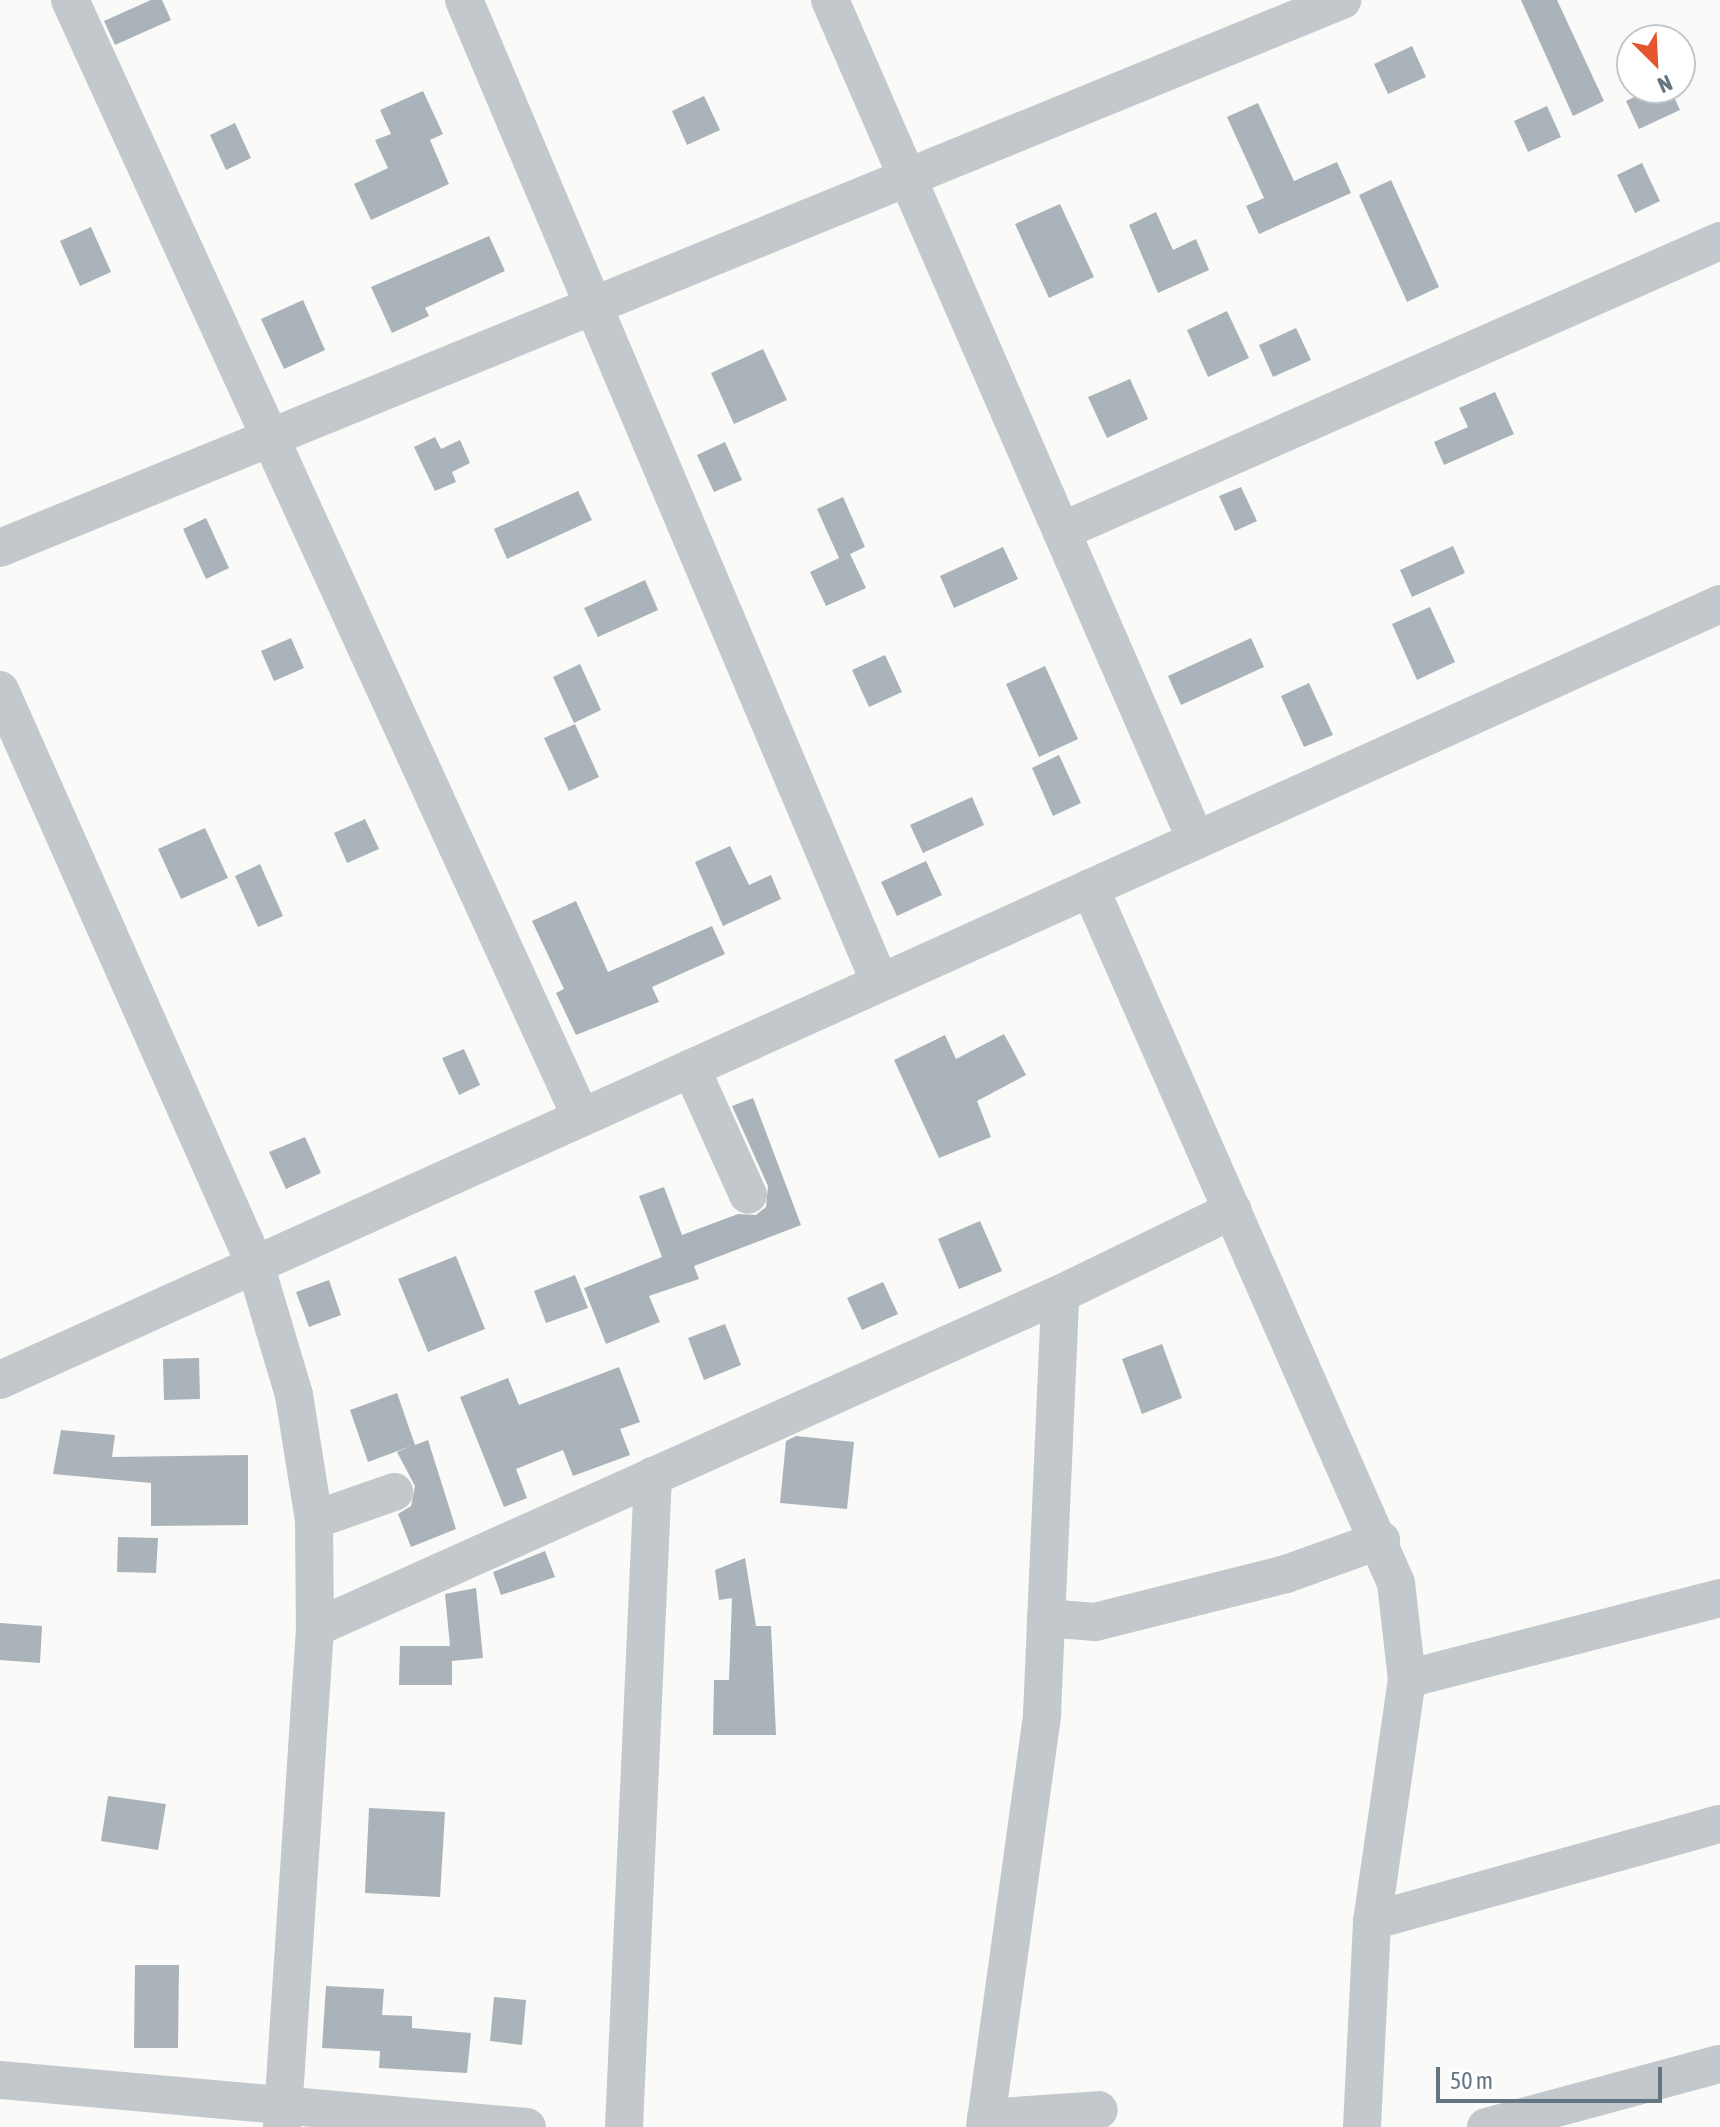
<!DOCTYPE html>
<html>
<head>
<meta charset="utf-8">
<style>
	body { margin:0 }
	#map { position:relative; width:1720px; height:2127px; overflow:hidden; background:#fafaf8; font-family:"Asap Condensed",sans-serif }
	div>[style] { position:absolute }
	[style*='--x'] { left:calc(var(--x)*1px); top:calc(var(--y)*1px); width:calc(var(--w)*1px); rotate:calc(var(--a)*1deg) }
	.building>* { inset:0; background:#aab3b9 }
	.minor>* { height:38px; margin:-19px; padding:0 19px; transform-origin:19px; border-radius:19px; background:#c3c8cc }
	span { translate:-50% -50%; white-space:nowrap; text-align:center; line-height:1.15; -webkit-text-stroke:8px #fff; paint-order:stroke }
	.north { position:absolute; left:1616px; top:24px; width:80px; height:80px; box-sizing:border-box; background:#fff; border:2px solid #c1c8cd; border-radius:50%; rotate:156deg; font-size:22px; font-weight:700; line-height:32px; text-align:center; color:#657683 }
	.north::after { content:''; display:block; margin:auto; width:28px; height:36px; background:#e4572e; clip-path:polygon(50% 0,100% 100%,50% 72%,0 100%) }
	.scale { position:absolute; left:1436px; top:2067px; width:226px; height:36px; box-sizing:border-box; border:4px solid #657683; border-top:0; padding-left:10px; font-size:24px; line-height:28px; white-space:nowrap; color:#657683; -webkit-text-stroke:6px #fff; paint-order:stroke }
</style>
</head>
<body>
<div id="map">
	<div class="building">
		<i style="clip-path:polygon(151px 0,162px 0,171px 20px,115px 45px,104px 21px)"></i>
		<i style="clip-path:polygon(1521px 0,1557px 0,1604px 101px,1573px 116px)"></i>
		<i style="clip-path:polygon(1412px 46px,1426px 77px,1388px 94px,1374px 64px)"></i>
		<i style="clip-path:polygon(1653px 88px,1670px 88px,1680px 110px,1639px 129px,1626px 101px)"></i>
		<i style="clip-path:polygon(423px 91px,443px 134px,430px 140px,449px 184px,371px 220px,354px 184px,388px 168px,375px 140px,391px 134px,380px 110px)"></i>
		<i style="clip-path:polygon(704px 96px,720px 130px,687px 145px,672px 111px)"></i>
		<i style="clip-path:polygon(1258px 103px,1294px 181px,1337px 162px,1351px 193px,1259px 234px,1246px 206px,1264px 198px,1227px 117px)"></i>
		<i style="clip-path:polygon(1547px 106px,1561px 137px,1528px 152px,1514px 121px)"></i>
		<i style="clip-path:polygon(235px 123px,251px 158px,226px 170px,210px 135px)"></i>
		<i style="clip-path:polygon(1642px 163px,1660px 201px,1635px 213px,1617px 175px)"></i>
		<i style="clip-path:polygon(1391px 180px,1439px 287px,1407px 302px,1359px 195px)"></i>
		<i style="clip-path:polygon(1060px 204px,1094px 277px,1049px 298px,1015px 224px)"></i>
		<i style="clip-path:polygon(1156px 212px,1173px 250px,1196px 239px,1209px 270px,1158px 293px,1129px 225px)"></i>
		<i style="clip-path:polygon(91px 227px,111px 272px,80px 286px,60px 241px)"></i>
		<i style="clip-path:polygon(489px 236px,505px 271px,425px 308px,429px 316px,392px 333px,371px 287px)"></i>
		<i style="clip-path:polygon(303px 300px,325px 350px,284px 369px,261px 319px)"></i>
		<i style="clip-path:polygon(1227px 311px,1249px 358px,1208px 377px,1187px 330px)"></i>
		<i style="clip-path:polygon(1296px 328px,1311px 360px,1273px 377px,1259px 345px)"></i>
		<i style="clip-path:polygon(763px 349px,787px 400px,734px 424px,711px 373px)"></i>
		<i style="clip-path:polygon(1130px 379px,1148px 419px,1107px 438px,1088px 397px)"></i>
		<i style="clip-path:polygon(1495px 392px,1514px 434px,1444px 465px,1434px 442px,1468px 427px,1459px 408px)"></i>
		<i style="clip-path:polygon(435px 437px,441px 449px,460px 440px,470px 463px,452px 472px,456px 482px,435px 491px,414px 447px)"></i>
		<i style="clip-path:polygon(725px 442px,742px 480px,714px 492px,697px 455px)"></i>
		<i style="clip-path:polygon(1241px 487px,1257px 521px,1235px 531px,1219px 496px)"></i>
		<i style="clip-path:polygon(578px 491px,592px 520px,507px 559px,494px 529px)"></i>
		<i style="clip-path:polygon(843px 497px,865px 547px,850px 554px,866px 588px,826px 606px,810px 572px,839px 558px,817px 509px)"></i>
		<i style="clip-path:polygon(206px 518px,229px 568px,206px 579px,183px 529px)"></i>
		<i style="clip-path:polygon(1453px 546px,1465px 573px,1412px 597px,1400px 570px)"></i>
		<i style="clip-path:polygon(1003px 547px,1018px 579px,954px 608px,940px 576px)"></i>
		<i style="clip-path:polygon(645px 580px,658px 610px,598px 637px,584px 608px)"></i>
		<i style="clip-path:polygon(1430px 607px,1455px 662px,1417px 680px,1392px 624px)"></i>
		<i style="clip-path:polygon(291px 638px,304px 668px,274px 681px,261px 651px)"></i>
		<i style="clip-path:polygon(1251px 638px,1264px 667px,1181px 705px,1168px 676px)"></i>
		<i style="clip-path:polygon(885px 655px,902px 692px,869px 707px,852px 670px)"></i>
		<i style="clip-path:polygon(580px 664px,601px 710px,574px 723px,553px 677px)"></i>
		<i style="clip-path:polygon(1045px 666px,1078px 739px,1039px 757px,1006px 684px)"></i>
		<i style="clip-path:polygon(1309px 683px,1333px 735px,1304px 747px,1281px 696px)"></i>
		<i style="clip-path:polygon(575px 724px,599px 777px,569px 791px,544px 738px)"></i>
		<i style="clip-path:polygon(1059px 755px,1081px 803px,1053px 816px,1032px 768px)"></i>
		<i style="clip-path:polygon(972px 797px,984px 825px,923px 853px,910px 825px)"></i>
		<i style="clip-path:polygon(365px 819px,379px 849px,347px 863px,334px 833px)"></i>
		<i style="clip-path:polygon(205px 828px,228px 878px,181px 899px,158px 849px)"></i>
		<i style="clip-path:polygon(730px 846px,749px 885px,771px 875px,781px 899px,723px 926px,695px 862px)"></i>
		<i style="clip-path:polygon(926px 861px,942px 895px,897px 916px,881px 882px)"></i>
		<i style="clip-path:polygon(260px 864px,283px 916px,258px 927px,235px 876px)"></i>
		<i style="clip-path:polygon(576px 901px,608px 972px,712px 926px,725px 954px,652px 987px,659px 1002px,576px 1035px,556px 993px,564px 989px,532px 921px)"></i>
		<i style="clip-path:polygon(1004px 1034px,1026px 1075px,977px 1101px,991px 1137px,939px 1158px,894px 1060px,945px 1035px,956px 1059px)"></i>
		<i style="clip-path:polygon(464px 1049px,480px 1085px,459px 1095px,442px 1058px)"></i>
		<i style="clip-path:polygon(753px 1098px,801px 1225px,694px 1266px,699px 1279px,649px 1296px,660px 1322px,606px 1344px,584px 1288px,662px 1257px,639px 1196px,664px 1187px,682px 1235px,738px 1214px,756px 1215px,766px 1207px,768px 1186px,732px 1106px)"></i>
		<i style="clip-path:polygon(305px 1137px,321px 1173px,286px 1189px,269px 1152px)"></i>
		<i style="clip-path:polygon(980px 1221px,1002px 1271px,959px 1289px,938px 1239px)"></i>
		<i style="clip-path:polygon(456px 1256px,485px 1329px,428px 1352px,398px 1279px)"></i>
		<i style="clip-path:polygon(575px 1275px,588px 1308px,546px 1323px,534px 1291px)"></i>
		<i style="clip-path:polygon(329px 1280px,341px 1315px,309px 1327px,296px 1292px)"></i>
		<i style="clip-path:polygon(883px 1282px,898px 1314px,862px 1330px,847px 1298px)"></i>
		<i style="clip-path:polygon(725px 1324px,741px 1365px,704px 1380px,688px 1338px)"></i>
		<i style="clip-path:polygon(1162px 1344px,1182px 1398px,1142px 1414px,1122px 1359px)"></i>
		<i style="clip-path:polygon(199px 1358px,200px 1399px,164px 1400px,163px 1359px)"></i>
		<i style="clip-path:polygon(619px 1367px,640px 1422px,620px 1429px,630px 1455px,573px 1476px,563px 1450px,516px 1469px,527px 1498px,504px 1507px,460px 1397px,508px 1378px,519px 1405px)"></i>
		<i style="clip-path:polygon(397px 1393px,415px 1445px,428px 1440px,456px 1529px,411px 1547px,398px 1514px,411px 1506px,415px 1486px,397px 1452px,411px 1446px,368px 1462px,350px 1410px)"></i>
		<i style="clip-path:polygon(61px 1430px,115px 1435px,112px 1457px,248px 1455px,248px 1525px,151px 1526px,151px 1483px,53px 1474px)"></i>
		<i style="clip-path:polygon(796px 1436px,854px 1442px,847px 1509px,780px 1503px,786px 1441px)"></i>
		<i style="clip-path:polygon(118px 1537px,158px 1538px,156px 1573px,117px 1572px)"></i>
		<i style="clip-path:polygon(545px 1551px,555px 1577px,501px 1595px,493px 1572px)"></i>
		<i style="clip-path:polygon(745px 1558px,756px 1626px,771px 1626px,776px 1735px,713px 1735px,714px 1680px,729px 1680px,732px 1598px,719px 1600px,715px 1570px)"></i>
		<i style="clip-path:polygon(476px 1588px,483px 1658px,452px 1661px,452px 1685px,399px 1685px,400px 1646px,450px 1646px,445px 1594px)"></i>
		<i style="clip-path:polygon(0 1623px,42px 1626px,40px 1663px,0 1660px)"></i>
		<i style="clip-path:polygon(108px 1796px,166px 1804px,158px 1850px,101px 1841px)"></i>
		<i style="clip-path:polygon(369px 1808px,445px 1812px,440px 1897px,365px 1893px)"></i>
		<i style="clip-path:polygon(135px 1965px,179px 1965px,178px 2048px,134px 2048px)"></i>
		<i style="clip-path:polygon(326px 1986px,384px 1989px,382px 2015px,412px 2016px,412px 2028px,471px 2033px,467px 2073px,379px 2068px,380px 2051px,322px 2048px)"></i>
		<i style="clip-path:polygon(494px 1997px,526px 2000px,522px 2045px,490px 2041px)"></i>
	</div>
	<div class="minor">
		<i style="--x:70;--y:0;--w:1228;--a:65.42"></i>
		<i style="--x:464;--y:0;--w:1067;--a:67.06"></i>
		<i style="--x:830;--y:0;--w:916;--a:66.46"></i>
		<i style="--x:1062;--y:531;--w:719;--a:-23.78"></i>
		<i style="--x:0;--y:548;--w:1450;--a:-22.21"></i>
		<i style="--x:0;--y:690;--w:628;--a:66.05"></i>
		<i style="--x:255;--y:1264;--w:137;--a:73.4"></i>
		<i style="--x:294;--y:1395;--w:127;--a:80.9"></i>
		<i style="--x:314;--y:1520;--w:108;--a:89.5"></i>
		<i style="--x:315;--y:1628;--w:500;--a:93.78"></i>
		<i style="--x:1090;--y:888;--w:759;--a:66.24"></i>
		<i style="--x:1396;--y:1583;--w:97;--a:83.5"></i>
		<i style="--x:1407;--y:1679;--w:245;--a:98.2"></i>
		<i style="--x:1372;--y:1921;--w:361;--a:-15.6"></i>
		<i style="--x:691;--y:1068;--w:139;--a:65.8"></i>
		<i style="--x:0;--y:1380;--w:1887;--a:-24.28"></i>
		<i style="--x:314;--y:1520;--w:85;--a:-19.3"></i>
		<i style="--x:1046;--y:1618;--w:49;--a:4.7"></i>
		<i style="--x:1095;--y:1622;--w:197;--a:-14.1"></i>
		<i style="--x:1286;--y:1574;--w:101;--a:-19.7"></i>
		<i style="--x:315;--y:1628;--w:816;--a:-24.15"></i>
		<i style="--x:1060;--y:1294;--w:192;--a:-25.9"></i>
		<i style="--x:1407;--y:1679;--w:323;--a:-14.5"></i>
		<i style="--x:0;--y:2080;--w:529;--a:5.1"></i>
		<i style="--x:986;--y:2118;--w:113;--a:-4"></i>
		<i style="--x:624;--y:2127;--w:652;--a:-87.45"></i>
		<i style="--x:985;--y:2127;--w:417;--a:-82.1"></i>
		<i style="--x:1042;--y:1714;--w:420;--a:-87.5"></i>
		<i style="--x:1362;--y:2127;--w:206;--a:-87.2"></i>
		<i style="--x:1486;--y:2127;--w:242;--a:-15.1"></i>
	</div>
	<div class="north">N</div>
	<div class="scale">50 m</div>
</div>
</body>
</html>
